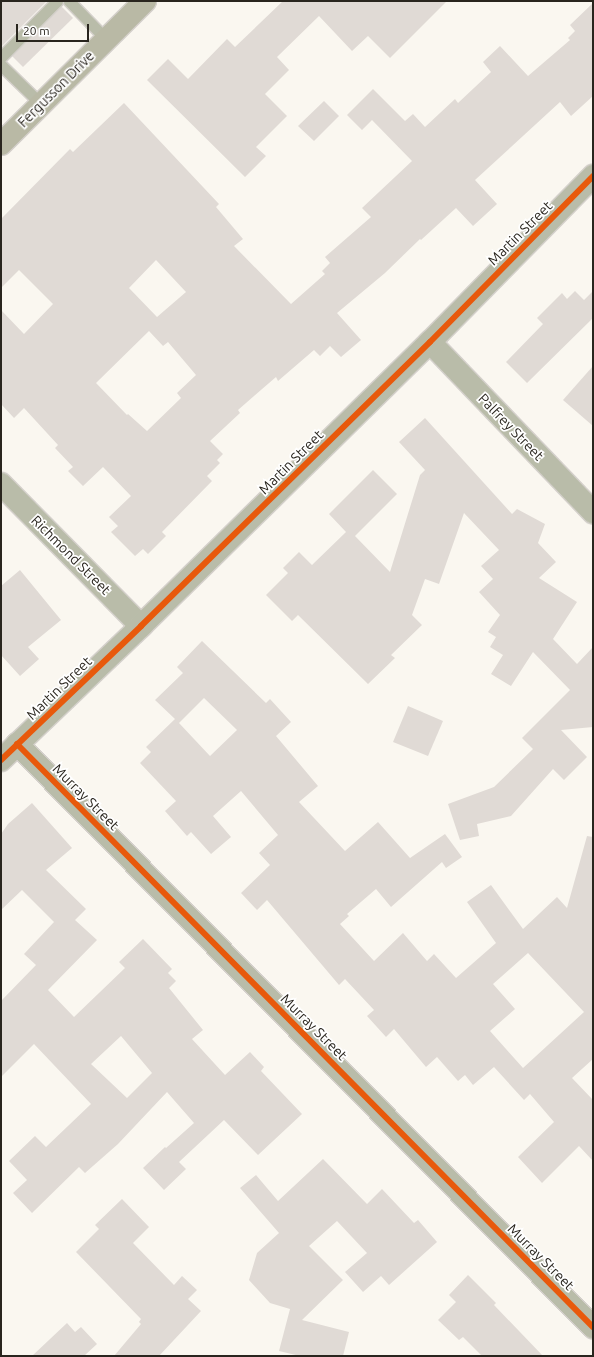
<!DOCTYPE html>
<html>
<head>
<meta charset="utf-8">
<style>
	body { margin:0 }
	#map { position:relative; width:594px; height:1357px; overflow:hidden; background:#faf7f0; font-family:Ubuntu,sans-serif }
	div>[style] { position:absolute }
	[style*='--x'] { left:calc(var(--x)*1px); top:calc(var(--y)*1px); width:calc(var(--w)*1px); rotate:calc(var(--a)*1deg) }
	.building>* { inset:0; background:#e0dad5 }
	.roads { filter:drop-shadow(1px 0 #d4d0cb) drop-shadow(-1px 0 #d4d0cb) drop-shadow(0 1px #d4d0cb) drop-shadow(0 -1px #d4d0cb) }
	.lane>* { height:11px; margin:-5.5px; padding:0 5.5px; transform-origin:5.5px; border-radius:5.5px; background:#b9bca9 }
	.street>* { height:22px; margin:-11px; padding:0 11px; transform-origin:11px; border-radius:11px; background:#b9bca9 }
	.secondary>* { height:22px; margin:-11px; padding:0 11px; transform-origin:11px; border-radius:11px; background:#b9b9a5 }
	.cycleway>* { height:6px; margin:-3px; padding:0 3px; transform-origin:3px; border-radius:3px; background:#e8590c }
	span { translate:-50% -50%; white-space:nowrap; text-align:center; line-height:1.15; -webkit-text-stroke:3.5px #fff; paint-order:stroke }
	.street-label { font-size:14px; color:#29251e }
	.frame { position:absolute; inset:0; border:2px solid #29251e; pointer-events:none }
	.scale { position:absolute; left:16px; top:24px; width:73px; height:18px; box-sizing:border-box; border:2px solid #29251e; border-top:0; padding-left:5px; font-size:12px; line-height:14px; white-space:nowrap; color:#29251e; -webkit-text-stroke:3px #fff; paint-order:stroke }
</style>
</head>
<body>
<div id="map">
	<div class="building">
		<i style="clip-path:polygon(1px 1px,47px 1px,2px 46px)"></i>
		<i style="clip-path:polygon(283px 1px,447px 1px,390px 58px,368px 36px,352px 51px,319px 16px,277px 57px,289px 70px,265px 94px,287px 116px,256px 147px,266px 156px,245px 177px,147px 80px,168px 59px,188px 79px,227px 39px,235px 47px)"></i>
		<i style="clip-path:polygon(evenodd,593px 3px,593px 96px,571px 116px,560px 102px,475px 180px,497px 204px,473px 226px,456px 208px,421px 240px,420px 239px,385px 273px,337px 313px,361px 340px,341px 357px,330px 346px,320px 356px,314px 350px,278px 381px,276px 377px,238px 410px,240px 413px,210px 441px,223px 454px,217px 460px,220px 463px,207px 476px,212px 481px,162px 532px,166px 536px,148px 554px,143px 549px,135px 556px,111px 532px,118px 526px,109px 517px,131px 496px,103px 467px,83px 486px,68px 471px,73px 467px,55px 448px,58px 445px,24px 408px,14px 418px,1px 404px,1px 310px,24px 334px,53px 304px,19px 270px,1px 288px,1px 219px,70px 149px,73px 152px,124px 103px,219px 204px,216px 207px,243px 239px,234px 246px,291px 304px,325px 274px,322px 271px,330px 263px,325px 257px,371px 217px,362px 208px,412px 161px,372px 120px,362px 130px,347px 115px,373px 89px,405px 121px,413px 114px,425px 127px,455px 99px,458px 103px,491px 72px,483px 62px,500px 46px,528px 76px,570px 40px,568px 38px,575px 31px,570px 25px,593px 3px,156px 260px,186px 292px,157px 317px,129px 288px,156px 260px,593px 3px,149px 331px,163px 346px,168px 342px,196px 375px,177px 393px,181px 398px,147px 431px,128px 414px,127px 415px,96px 383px,149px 331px)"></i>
		<i style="clip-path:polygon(61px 6px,73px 18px,23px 67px,12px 56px)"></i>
		<i style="clip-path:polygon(324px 101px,339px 116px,314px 141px,298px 126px)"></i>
		<i style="clip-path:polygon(575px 291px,584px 300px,593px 291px,593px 318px,527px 383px,506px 362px,543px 324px,537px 318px,562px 293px,567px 299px)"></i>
		<i style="clip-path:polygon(593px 366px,593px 426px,563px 400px)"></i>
		<i style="clip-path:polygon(425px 418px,512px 514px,517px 509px,545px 524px,538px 543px,556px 562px,539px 578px,577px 602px,553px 639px,577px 664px,593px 647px,593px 727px,561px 730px,587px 757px,564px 780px,553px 769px,511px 816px,477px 824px,479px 836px,460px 840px,448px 804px,494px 787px,533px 749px,522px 738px,570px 690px,533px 652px,511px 686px,491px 674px,503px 655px,490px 647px,496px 637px,488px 632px,500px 615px,479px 592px,493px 579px,481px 566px,499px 550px,464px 513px,439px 584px,425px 579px,412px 615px,422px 625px,391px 655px,395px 658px,368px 684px,298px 615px,292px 621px,266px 595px,288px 573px,283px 568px,299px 552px,312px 565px,346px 532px,329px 514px,373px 470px,397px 494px,355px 536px,390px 572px,420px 475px,425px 470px,399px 442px)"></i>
		<i style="clip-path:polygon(20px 570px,61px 620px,28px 647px,39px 659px,20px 676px,1px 655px,1px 586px)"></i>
		<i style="clip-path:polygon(evenodd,202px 641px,266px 703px,270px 699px,291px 722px,276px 736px,318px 786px,299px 802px,345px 851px,378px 822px,410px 858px,445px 834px,462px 857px,446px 868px,442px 862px,391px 907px,376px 889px,347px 914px,349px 916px,340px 924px,374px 961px,403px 933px,427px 961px,434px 954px,456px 978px,496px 943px,467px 902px,491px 885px,523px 929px,557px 897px,567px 908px,587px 836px,593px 837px,593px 1059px,572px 1078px,593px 1100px,593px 1161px,579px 1146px,542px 1183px,518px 1157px,554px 1122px,530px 1094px,524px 1100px,494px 1067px,473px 1085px,465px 1075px,458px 1081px,437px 1057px,426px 1067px,394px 1029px,386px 1037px,367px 1016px,374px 1010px,345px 979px,339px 985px,267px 900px,257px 910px,241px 893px,270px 865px,259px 853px,278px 835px,241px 791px,213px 816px,231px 837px,211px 854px,191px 832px,187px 836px,165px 811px,176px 801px,140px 763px,151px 752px,146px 747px,175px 719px,155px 700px,183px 673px,177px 667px,202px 641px,204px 698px,237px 730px,210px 756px,179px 723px,204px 698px,202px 641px,528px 953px,584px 1012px,523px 1068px,490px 1031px,515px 1009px,493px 984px,528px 953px)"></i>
		<i style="clip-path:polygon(408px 706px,443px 721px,428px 756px,393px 742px)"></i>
		<i style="clip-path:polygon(evenodd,32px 803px,72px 848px,46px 870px,86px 909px,75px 920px,97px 940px,48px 990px,74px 1017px,125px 968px,119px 962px,143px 939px,172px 969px,168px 973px,176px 981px,169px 988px,203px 1030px,192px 1039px,225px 1075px,250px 1052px,264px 1067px,261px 1071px,302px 1114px,258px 1155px,224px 1120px,179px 1162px,186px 1169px,164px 1190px,143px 1168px,165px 1147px,166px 1148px,194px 1123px,167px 1092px,118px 1144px,85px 1173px,79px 1167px,32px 1213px,13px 1193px,27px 1180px,9px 1161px,35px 1136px,46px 1147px,91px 1104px,34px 1044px,1px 1077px,1px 1001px,36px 965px,24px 954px,54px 922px,22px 890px,1px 910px,1px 834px,8px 824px,32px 803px,121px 1036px,152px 1073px,127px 1098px,91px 1064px,121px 1036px)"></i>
		<i style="clip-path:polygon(323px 1159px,367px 1204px,382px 1189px,414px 1223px,418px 1220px,437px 1242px,389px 1285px,381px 1276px,363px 1292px,345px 1272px,367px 1253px,337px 1221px,309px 1246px,343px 1280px,302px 1320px,349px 1332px,343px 1356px,300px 1356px,279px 1351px,290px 1309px,270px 1303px,249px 1280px,257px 1253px,279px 1233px,240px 1188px,256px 1175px,278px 1201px)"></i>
		<i style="clip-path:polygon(122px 1199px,149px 1227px,133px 1243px,174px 1285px,182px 1276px,197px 1290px,188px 1299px,201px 1311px,159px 1356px,114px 1356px,141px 1324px,139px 1322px,141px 1319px,76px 1252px,99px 1229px,95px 1225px)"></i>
		<i style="clip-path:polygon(468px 1275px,496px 1303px,494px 1305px,543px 1356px,482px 1356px,463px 1337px,459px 1340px,438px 1320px,456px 1302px,449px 1295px)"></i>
		<i style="clip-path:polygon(67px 1323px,75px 1332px,81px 1327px,97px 1344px,84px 1356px,32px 1356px)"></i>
	</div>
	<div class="roads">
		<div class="lane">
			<i style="--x:69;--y:1;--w:53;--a:45.8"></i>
			<i style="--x:1;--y:57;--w:79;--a:-45"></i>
			<i style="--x:1;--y:65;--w:56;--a:44.3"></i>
		</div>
		<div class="street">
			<i style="--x:430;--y:342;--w:236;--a:46.2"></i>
			<i style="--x:1;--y:484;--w:199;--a:45.4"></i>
			<i style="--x:17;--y:744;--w:820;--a:45.35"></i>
			<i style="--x:1;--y:760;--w:194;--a:-43.7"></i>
			<i style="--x:141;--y:626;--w:405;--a:-44.5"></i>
			<i style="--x:430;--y:342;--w:233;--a:-45.5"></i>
		</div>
		<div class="secondary">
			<i style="--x:1;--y:144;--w:203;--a:-44.8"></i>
		</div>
	</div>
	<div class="cycleway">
		<i style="--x:17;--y:744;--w:820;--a:45.35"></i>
		<i style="--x:1;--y:760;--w:194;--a:-43.7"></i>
		<i style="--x:141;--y:626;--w:405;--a:-44.5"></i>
		<i style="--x:430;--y:342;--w:233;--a:-45.5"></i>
	</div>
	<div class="street-label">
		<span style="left:56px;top:89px;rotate:-45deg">Fergusson Drive</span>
		<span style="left:520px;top:233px;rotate:-45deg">Martin Street</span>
		<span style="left:511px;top:427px;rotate:46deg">Palfrey Street</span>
		<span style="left:291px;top:462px;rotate:-45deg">Martin Street</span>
		<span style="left:71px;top:555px;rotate:45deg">Richmond Street</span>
		<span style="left:59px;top:688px;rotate:-44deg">Martin Street</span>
		<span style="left:86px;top:797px;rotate:45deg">Murray Street</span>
		<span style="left:314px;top:1027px;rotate:45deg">Murray Street</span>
		<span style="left:541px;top:1257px;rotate:45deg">Murray Street</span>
	</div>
	<div class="frame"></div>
	<div class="scale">20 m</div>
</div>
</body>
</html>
